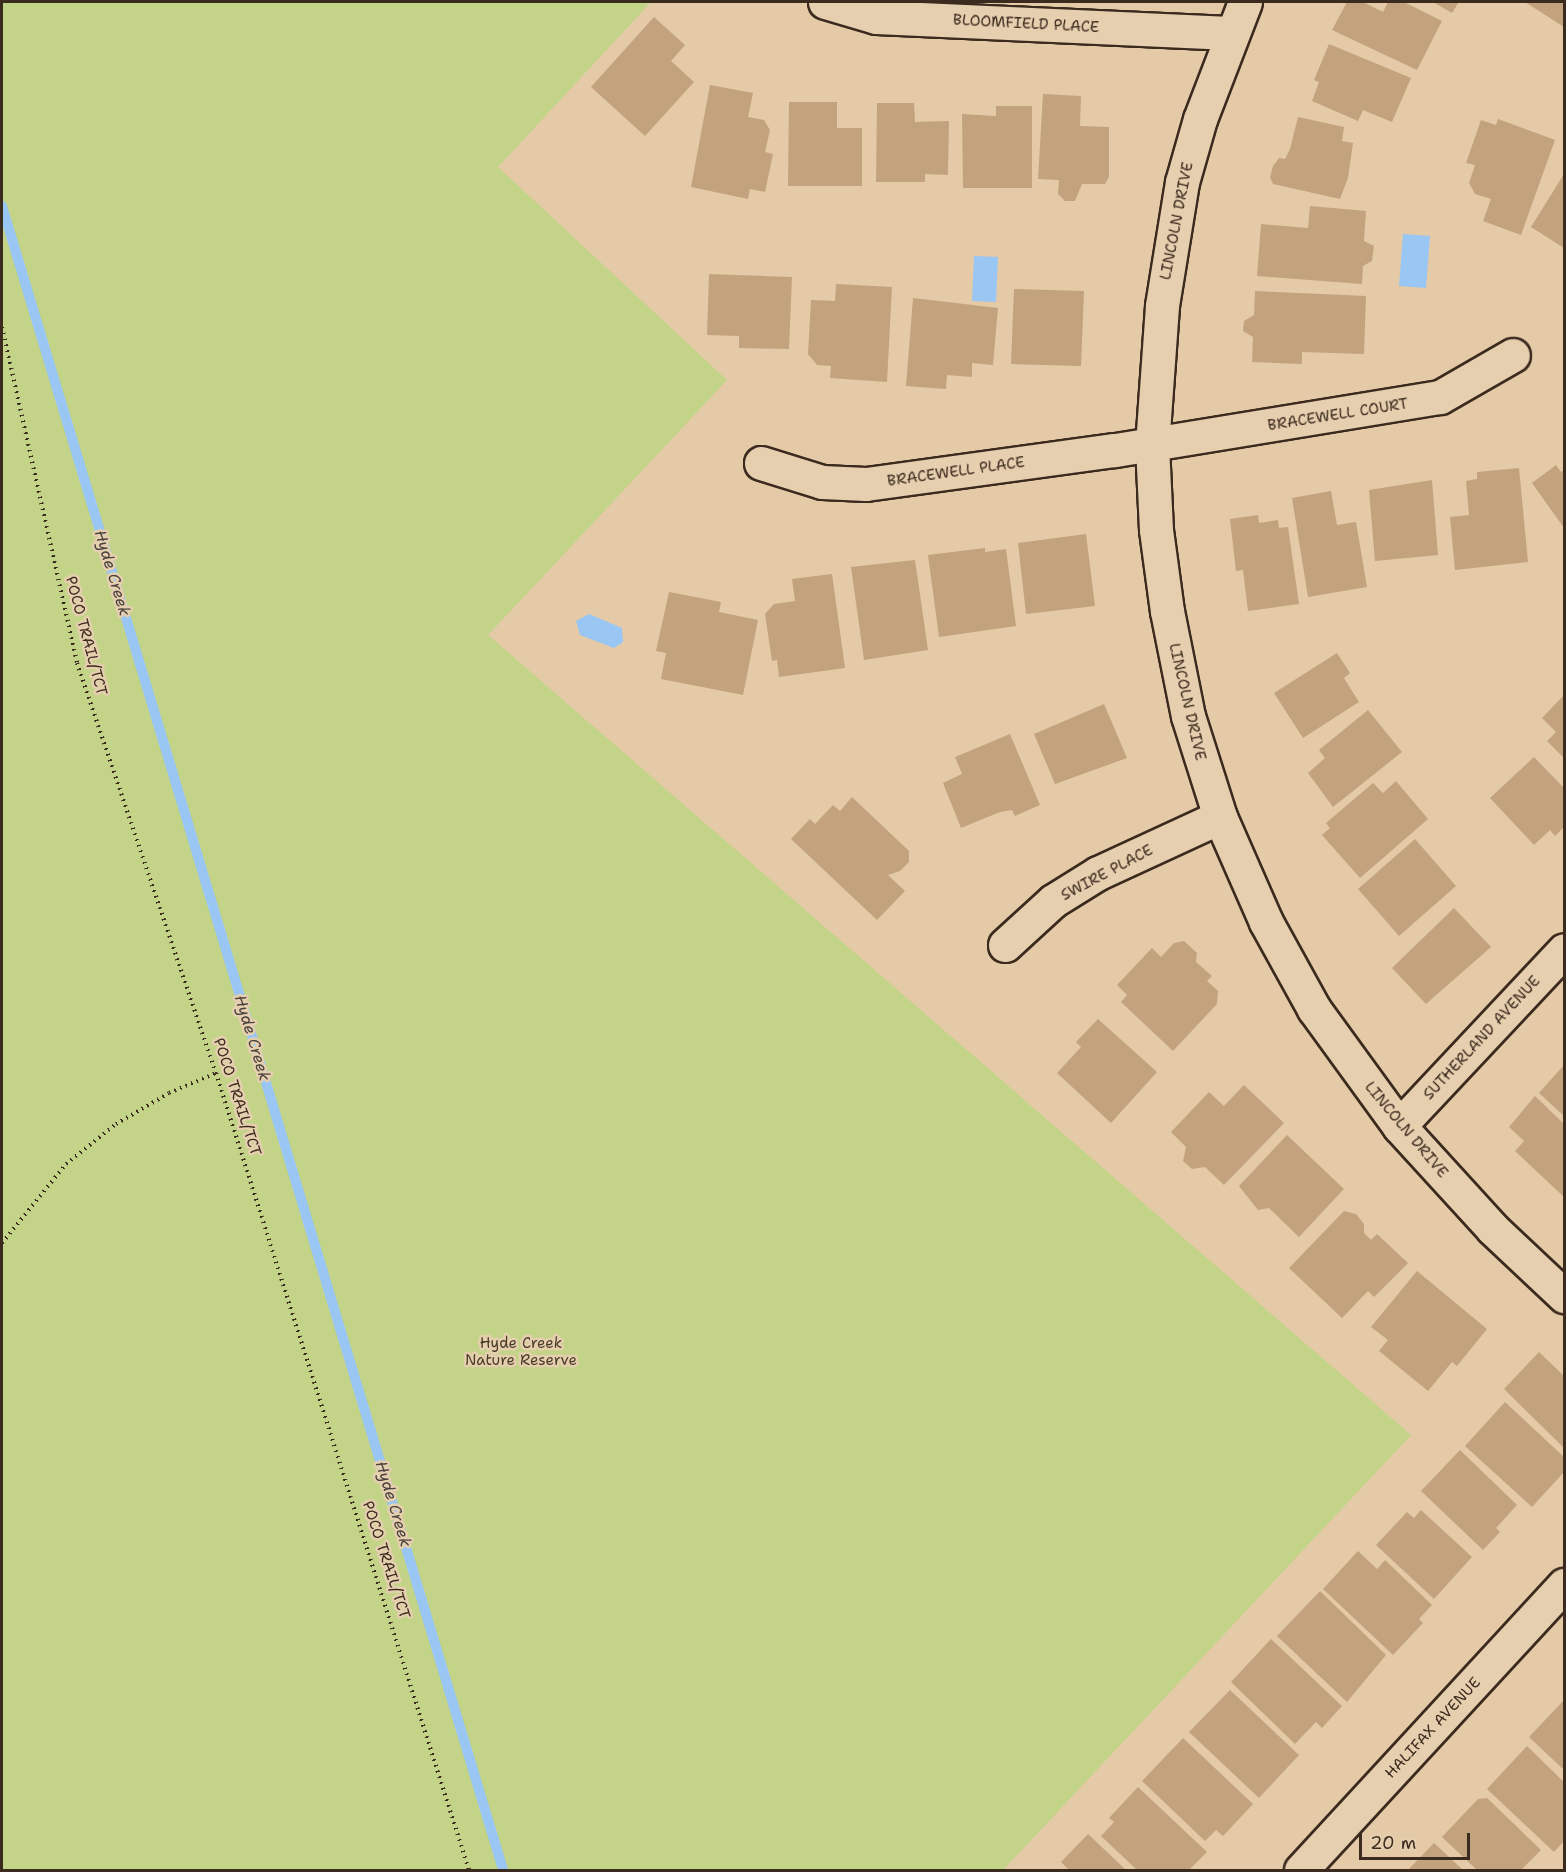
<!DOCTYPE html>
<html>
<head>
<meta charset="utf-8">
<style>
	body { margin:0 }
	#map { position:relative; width:1566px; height:1872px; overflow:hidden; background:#e4caa6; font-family:"Shantell Sans",sans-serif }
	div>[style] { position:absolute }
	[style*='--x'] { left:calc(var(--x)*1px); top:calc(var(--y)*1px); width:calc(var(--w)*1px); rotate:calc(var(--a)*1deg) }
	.green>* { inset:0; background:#c3d387 }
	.water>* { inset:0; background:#9ac6f4 }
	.stream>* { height:10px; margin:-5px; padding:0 5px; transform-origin:5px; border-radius:5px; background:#9ac6f4 }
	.building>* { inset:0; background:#c2a37d }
	.path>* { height:4px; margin-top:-2px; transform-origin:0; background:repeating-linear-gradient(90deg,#3b2a1e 0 1.5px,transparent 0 6px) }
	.roads { filter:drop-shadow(2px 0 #3b2a1e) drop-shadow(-2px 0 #3b2a1e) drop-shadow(0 2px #3b2a1e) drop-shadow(0 -2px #3b2a1e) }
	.minor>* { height:33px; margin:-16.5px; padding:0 16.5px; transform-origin:16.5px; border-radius:16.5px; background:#e6cfaf }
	span { translate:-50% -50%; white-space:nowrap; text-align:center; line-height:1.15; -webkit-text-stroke:5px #e6cfaf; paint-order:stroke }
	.street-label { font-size:15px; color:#3b2a1e }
	.park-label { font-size:15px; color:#493b28 }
	.water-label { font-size:16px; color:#49413e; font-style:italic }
	.frame { position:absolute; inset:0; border:3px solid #3b2a1e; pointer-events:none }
	.scale { position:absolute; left:1359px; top:1833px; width:111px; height:27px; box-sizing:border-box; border:3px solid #3b2a1e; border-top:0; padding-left:8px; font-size:18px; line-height:21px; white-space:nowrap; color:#3b2a1e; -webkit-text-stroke:4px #e6cfaf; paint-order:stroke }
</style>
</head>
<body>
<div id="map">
	<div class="green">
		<i style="clip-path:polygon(2px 2px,651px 2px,498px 167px,727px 380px,488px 635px,1411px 1435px,1003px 1870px,2px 1870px)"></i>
	</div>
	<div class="water">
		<i style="clip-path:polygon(1403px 234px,1430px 236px,1426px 288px,1399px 286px)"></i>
		<i style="clip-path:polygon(974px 256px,998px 257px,996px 302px,972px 301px)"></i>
		<i style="clip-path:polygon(589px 614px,622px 628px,623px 642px,614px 648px,580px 635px,576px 621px)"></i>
	</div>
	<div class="stream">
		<i style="--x:2;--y:206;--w:1738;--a:73.24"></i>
	</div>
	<div class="building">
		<i style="clip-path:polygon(1347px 2px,1363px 2px,1383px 12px,1388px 2px,1404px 2px,1442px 21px,1417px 70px,1332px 30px)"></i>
		<i style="clip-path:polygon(1433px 2px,1459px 2px,1452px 13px)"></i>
		<i style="clip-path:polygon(1525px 2px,1564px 2px,1564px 27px)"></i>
		<i style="clip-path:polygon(654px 17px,685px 45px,671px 61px,694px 82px,645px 136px,591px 87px)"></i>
		<i style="clip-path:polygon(1329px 44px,1411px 78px,1392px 122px,1363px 110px,1358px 121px,1312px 101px,1319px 82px,1314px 80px)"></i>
		<i style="clip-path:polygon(710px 85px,753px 93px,748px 117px,764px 120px,770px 130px,765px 152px,773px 154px,765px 192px,750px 189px,748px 199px,691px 187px)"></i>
		<i style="clip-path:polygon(1043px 94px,1081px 96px,1080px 126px,1109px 127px,1109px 177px,1105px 184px,1082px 184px,1075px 201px,1065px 201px,1058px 194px,1059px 180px,1038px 179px)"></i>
		<i style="clip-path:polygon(789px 102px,837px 102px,837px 128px,862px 128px,862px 186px,788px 186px)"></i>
		<i style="clip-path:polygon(877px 103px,914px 103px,915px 122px,949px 121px,948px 175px,925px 174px,925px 182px,876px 182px)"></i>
		<i style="clip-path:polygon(996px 106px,1032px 106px,1032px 188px,963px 188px,962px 114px,996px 116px)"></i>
		<i style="clip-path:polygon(1298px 117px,1344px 127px,1342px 141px,1353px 143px,1348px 178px,1340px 199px,1273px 184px,1270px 177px,1273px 166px,1279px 158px,1285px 159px,1290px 149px)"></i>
		<i style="clip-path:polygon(1498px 119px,1555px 140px,1521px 235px,1483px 221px,1491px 199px,1475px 194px,1469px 183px,1475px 165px,1466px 163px,1481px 120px,1496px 125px)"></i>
		<i style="clip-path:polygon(1564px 174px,1564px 248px,1531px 227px)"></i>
		<i style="clip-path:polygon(1310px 206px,1366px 211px,1364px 241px,1374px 246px,1372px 261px,1363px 266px,1362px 284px,1257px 276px,1261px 224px,1308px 228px)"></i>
		<i style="clip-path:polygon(709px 274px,792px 277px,789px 349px,739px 348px,739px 336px,707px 335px)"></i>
		<i style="clip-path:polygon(836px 284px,892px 287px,887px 382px,830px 378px,831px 366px,817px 365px,808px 354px,811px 300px,835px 301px)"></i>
		<i style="clip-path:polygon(1014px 289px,1084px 291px,1081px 366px,1011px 364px)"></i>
		<i style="clip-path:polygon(1255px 291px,1366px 296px,1364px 354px,1302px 352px,1302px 364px,1252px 362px,1253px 337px,1243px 331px,1244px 321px,1254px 315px)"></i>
		<i style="clip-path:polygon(913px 298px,998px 308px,993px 365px,972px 363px,972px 377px,947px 375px,946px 389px,906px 386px)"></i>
		<i style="clip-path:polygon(1556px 465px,1561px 472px,1564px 470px,1564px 528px,1532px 483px)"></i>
		<i style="clip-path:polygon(1519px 468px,1528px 562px,1455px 570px,1450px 517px,1469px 515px,1466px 481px,1477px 479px,1477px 472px)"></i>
		<i style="clip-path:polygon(1432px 480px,1438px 555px,1375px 561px,1369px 490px)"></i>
		<i style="clip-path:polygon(1331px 491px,1337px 525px,1356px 522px,1367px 587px,1308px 597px,1292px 498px)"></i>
		<i style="clip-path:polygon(1258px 515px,1259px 523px,1278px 520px,1279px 528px,1288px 527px,1299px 604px,1248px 611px,1243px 570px,1236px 571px,1230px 519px)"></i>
		<i style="clip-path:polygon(1086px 534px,1095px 606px,1026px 614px,1018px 543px)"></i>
		<i style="clip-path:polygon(985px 548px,985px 552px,1006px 549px,1016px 626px,939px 637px,928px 555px)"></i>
		<i style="clip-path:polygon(915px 560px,928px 650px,864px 660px,851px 567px)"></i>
		<i style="clip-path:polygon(832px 574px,845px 668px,779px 677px,777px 660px,772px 661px,765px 614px,774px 604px,795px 601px,792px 579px)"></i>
		<i style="clip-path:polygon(669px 592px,721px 602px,719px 612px,758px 620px,743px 695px,661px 679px,666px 653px,656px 651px)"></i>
		<i style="clip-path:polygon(1337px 653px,1350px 673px,1344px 678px,1359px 702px,1303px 738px,1274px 693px)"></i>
		<i style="clip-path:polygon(1564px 695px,1564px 758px,1547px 741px,1556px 732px,1542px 718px)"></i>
		<i style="clip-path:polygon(1104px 704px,1127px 758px,1055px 784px,1034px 734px)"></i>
		<i style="clip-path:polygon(1368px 710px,1402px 752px,1333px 807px,1308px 773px,1325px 758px,1319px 750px)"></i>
		<i style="clip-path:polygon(1010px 734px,1040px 805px,1015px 816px,1012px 810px,1000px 812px,961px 828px,943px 783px,962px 774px,955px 757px)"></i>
		<i style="clip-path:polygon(1534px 757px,1564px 788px,1564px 827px,1555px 836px,1550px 830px,1534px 845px,1490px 798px)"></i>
		<i style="clip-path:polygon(1396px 781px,1428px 819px,1360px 878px,1322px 835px,1330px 828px,1326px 823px,1373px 783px,1383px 793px)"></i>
		<i style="clip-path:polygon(852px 797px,909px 851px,909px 862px,900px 871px,888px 875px,905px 891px,877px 920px,791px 839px,810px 819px,815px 824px,833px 805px,840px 811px)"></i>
		<i style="clip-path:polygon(1415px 839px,1456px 886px,1399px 936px,1358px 889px)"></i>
		<i style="clip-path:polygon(1454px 908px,1491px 947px,1426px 1004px,1392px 968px)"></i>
		<i style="clip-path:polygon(1184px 941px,1197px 953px,1196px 962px,1212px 976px,1207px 981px,1218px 991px,1217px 1004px,1173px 1051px,1121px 1002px,1127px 995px,1117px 985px,1152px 948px,1161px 957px,1174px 943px)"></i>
		<i style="clip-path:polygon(1098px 1019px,1157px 1072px,1111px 1123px,1057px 1073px,1081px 1047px,1076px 1042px)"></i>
		<i style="clip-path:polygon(1564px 1065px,1564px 1116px,1539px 1093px)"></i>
		<i style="clip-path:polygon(1244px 1085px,1284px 1123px,1224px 1185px,1205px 1167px,1192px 1169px,1183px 1161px,1186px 1147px,1171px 1132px,1209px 1092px,1224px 1106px)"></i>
		<i style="clip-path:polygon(1535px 1096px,1564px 1124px,1564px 1197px,1515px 1151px,1524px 1141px,1509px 1127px)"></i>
		<i style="clip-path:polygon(1287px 1135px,1344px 1189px,1299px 1237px,1269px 1208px,1258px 1210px,1239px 1186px)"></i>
		<i style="clip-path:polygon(1344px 1211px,1356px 1214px,1364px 1224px,1364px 1233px,1371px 1240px,1377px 1234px,1408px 1263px,1374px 1297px,1368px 1291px,1342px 1318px,1289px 1268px)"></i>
		<i style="clip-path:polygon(1417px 1271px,1487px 1329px,1457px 1366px,1452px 1362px,1428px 1391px,1379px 1351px,1388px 1340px,1371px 1327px)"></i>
		<i style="clip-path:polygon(1539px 1352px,1564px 1376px,1564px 1448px,1504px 1389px)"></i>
		<i style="clip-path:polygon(1505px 1402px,1564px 1457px,1564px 1472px,1532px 1507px,1465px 1446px)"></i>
		<i style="clip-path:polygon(1460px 1450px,1517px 1505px,1496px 1528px,1500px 1532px,1483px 1550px,1421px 1491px)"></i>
		<i style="clip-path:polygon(1421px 1510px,1472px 1557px,1434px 1599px,1376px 1545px,1407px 1512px,1414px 1518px)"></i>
		<i style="clip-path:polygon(1358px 1551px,1377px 1569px,1385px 1560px,1432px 1605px,1419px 1619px,1423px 1623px,1393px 1655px,1323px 1589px)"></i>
		<i style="clip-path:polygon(1320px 1591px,1386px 1655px,1347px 1702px,1277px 1636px)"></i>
		<i style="clip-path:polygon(1271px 1639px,1342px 1706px,1322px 1728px,1316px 1722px,1295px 1744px,1231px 1682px)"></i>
		<i style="clip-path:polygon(1230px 1690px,1299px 1755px,1259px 1798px,1189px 1732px)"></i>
		<i style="clip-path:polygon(1564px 1700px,1564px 1770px,1529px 1737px)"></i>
		<i style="clip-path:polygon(1183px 1738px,1253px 1804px,1223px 1836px,1216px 1830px,1205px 1841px,1142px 1781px)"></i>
		<i style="clip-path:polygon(1527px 1746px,1564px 1782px,1564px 1841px,1554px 1852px,1487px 1789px)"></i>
		<i style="clip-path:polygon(1138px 1787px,1207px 1852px,1189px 1870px,1137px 1870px,1101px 1836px,1114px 1822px,1109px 1818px)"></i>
		<i style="clip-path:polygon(1487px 1798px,1541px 1850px,1521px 1870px,1477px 1870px,1442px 1837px,1478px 1799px)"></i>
		<i style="clip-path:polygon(1088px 1834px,1126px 1870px,1069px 1870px,1061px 1862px)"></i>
		<i style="clip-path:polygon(1434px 1843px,1463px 1870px,1408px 1870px)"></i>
	</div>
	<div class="path">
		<i style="--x:2;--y:327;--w:344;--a:77.4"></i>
		<i style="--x:77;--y:663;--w:433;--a:71.3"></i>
		<i style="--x:216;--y:1073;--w:836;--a:72.39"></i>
		<i style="--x:2;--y:1243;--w:102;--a:-51"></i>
		<i style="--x:66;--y:1164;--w:64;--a:-38.7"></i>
		<i style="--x:116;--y:1124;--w:61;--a:-30.3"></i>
		<i style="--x:169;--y:1093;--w:51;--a:-23.1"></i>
	</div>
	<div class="roads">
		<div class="minor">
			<i style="--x:825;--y:2;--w:53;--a:16.4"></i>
			<i style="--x:876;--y:17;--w:354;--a:2.6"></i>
			<i style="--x:1245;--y:2;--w:125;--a:111"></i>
			<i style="--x:1200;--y:119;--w:66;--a:105.9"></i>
			<i style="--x:1182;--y:182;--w:126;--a:99.2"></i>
			<i style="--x:1162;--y:306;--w:139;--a:94.1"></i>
			<i style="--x:1152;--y:445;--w:85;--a:87.3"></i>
			<i style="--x:1156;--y:530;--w:82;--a:82.3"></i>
			<i style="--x:1167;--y:611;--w:107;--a:78.7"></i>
			<i style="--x:1188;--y:716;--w:106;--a:72.4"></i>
			<i style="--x:1220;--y:817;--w:115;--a:66.3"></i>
			<i style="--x:1266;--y:922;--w:99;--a:61.1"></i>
			<i style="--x:1314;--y:1009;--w:145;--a:54"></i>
			<i style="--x:1399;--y:1126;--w:139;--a:47.6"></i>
			<i style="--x:1493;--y:1229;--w:98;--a:43.3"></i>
			<i style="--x:761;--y:463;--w:64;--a:17.3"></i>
			<i style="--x:822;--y:482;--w:44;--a:2.6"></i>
			<i style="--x:866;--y:484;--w:251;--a:-7.8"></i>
			<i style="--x:1115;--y:450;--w:329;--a:-9.3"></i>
			<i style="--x:1440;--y:397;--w:84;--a:-29.9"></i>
			<i style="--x:1005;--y:945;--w:65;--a:-42.5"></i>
			<i style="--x:1053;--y:901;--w:53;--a:-31.9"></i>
			<i style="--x:1098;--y:873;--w:134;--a:-24.7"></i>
			<i style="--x:1399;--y:1126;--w:241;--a:-46.8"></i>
			<i style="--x:1301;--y:1870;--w:388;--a:-47.3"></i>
		</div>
	</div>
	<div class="street-label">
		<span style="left:1026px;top:24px;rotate:3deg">BLOOMFIELD PLACE</span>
		<span style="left:1177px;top:221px;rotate:-79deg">LINCOLN DRIVE</span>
		<span style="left:1338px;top:415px;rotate:-9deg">BRACEWELL COURT</span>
		<span style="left:956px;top:472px;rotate:-8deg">BRACEWELL PLACE</span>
		<span style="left:86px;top:636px;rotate:75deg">POCO TRAIL/TCT</span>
		<span style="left:1187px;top:702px;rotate:77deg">LINCOLN DRIVE</span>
		<span style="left:1107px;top:873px;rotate:-28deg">SWIRE PLACE</span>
		<span style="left:1482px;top:1038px;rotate:-47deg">SUTHERLAND AVENUE</span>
		<span style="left:237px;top:1097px;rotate:72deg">POCO TRAIL/TCT</span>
		<span style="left:1406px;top:1130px;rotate:50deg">LINCOLN DRIVE</span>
		<span style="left:386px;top:1560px;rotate:72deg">POCO TRAIL/TCT</span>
		<span style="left:1433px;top:1728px;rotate:-47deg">HALIFAX AVENUE</span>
	</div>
	<div class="park-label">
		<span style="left:521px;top:1352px">Hyde Creek<br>Nature Reserve</span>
	</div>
	<div class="water-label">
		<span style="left:112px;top:573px;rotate:73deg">Hyde Creek</span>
		<span style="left:252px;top:1038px;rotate:73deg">Hyde Creek</span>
		<span style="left:393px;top:1504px;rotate:73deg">Hyde Creek</span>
	</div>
	<div class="frame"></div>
	<div class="scale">20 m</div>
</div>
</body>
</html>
